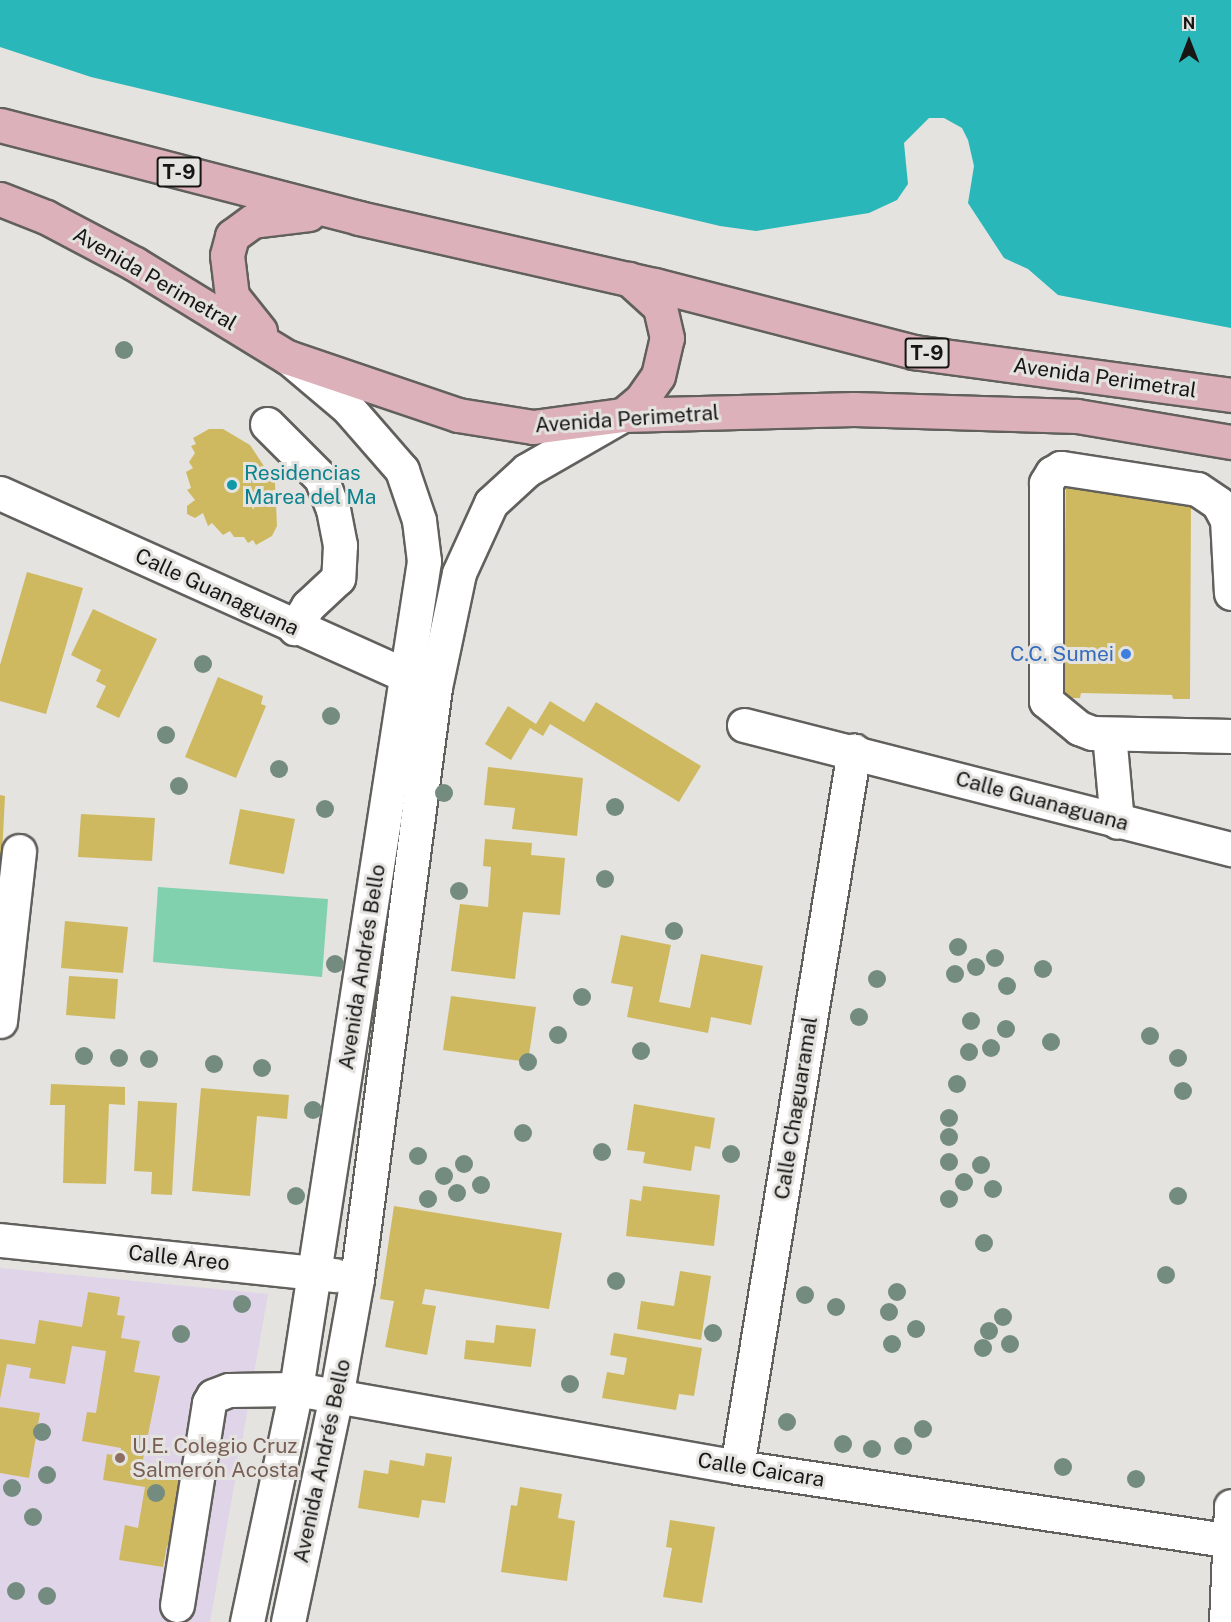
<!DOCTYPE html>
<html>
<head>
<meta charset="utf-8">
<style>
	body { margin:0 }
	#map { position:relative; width:1231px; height:1622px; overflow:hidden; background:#e4e3df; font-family:"Public Sans",sans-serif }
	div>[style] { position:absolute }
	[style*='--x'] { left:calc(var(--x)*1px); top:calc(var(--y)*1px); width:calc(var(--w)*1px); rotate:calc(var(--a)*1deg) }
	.education>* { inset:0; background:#e0d4e8 }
	.green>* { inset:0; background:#81d0ae }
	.water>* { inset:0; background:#2ab7b9 }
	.building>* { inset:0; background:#cfb960 }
	.roads { filter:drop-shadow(2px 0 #61605d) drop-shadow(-2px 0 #61605d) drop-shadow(0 2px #61605d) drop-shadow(0 -2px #61605d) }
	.minor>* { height:33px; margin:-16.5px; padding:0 16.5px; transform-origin:16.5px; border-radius:16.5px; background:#fff }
	.major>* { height:33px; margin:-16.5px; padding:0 16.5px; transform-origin:16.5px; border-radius:16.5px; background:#ddb1b9 }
	.trees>* { width:18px; height:18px; margin:-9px; border-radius:50%; background:#748c80 }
	.dots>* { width:16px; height:16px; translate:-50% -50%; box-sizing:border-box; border:3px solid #e4e3df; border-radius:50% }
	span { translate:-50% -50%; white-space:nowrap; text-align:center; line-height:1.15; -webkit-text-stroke:6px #e4e3df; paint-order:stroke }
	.shield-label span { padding:2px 4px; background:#e4e3df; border:2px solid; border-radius:4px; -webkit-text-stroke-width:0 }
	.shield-label { font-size:20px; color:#171615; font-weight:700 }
	.street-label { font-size:21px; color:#171615 }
	.culture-label { font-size:21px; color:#0d838f }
	.left { translate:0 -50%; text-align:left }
	.shop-label { font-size:21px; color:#366cbe }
	.right { translate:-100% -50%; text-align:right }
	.education-label { font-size:21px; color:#785e54 }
	.north { position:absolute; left:1159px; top:12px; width:60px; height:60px; -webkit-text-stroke:4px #e4e3df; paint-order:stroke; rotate:0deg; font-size:16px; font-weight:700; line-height:24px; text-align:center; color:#171615 }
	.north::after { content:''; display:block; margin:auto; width:21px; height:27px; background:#171615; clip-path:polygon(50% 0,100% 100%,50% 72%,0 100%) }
</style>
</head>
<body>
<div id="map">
	<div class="education">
		<i style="clip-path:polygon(0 1268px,268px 1294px,210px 1622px,0 1622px)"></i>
	</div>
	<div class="green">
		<i style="clip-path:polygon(158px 887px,328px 899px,322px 977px,153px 962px)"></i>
	</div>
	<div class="water">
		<i style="clip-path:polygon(0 0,1231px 0,1231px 328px,1058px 295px,1028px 269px,1004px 258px,968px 203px,974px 166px,968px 140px,962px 128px,944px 118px,929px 118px,904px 143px,908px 184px,897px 200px,869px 213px,756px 231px,720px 226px,91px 77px,0 47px)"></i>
	</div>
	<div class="building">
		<i style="clip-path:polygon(209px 429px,223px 429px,250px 445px,275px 483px,277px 526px,272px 536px,256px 545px,253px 540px,248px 543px,244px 537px,234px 537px,230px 531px,223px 535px,212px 523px,208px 526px,203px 513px,195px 518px,187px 514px,187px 506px,195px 500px,187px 490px,191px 488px,186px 472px,193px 468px,189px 462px,195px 453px,191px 446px,196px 444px,193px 438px)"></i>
		<i style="clip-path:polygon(1066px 479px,1128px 485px,1128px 496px,1191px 506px,1190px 699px,1173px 699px,1172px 695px,1081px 693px,1080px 698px,1063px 698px)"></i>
		<i style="clip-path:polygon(27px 572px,83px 588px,46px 714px,0 701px,0 665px)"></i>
		<i style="clip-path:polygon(93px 609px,157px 639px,119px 718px,96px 707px,106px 686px,96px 681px,101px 670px,71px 655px)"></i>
		<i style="clip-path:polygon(218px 677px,263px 696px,261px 704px,266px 706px,236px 778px,185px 757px)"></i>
		<i style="clip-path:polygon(550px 701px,584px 722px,596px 702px,701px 766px,679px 802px,550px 724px,543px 736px,530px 728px,511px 760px,485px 744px,508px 706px,536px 724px)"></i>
		<i style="clip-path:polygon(488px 767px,583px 778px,577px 836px,512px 829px,515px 808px,484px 805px)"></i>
		<i style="clip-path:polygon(0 795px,5px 796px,2px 855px,0 855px)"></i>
		<i style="clip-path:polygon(240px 809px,295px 819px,284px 874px,229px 864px)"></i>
		<i style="clip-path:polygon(81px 814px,155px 818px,152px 861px,78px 857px)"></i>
		<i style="clip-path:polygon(485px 839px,532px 843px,531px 855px,565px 858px,560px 915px,523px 912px,515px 979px,451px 971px,460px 904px,488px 907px,491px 867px,483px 866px)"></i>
		<i style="clip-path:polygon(65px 921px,128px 927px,123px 973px,61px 968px)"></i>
		<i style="clip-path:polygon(621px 935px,671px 945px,659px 1002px,690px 1008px,701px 954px,763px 966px,751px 1025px,711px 1017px,708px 1033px,627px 1017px,633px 987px,611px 983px)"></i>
		<i style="clip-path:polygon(69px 976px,118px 979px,115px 1019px,66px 1015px)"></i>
		<i style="clip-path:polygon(451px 996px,536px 1007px,528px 1062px,443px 1050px)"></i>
		<i style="clip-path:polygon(51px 1084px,125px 1087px,125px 1105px,109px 1104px,106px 1184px,63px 1183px,65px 1105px,50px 1105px)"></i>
		<i style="clip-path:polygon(201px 1088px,289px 1095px,287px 1119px,257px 1116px,250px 1196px,192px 1191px)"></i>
		<i style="clip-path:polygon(138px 1101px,177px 1103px,172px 1195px,151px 1194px,152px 1172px,134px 1171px)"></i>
		<i style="clip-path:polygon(634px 1104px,715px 1118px,710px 1149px,695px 1146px,691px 1171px,643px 1163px,645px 1152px,627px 1150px)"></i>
		<i style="clip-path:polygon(643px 1186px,720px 1195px,714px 1246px,626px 1236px,630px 1199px,641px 1201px)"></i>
		<i style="clip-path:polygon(394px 1206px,562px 1233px,549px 1309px,425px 1289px,422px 1304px,436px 1306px,427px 1355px,385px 1347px,394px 1301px,380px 1299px)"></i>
		<i style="clip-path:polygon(680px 1271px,711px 1276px,701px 1340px,637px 1329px,641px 1301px,674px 1306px)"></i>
		<i style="clip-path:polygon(88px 1292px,120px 1297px,117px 1315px,125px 1316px,121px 1338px,140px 1341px,134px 1372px,160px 1376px,141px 1469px,187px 1476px,175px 1548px,167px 1546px,163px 1567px,119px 1560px,125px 1525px,138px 1528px,145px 1487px,103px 1480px,107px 1454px,120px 1456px,121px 1448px,82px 1441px,87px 1412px,96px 1413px,106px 1351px,72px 1346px,65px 1384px,29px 1378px,31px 1368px,7px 1364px,0 1399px,0 1339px,35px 1344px,39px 1320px,82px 1327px)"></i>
		<i style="clip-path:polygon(496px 1325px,536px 1329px,531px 1367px,464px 1359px,466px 1340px,494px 1343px)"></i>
		<i style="clip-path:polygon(614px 1333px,702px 1348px,694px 1396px,679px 1394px,676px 1410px,602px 1398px,607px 1372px,624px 1375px,627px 1358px,610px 1355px)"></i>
		<i style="clip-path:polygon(0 1407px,40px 1413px,29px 1478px,0 1473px)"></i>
		<i style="clip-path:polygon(426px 1453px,452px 1457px,445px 1503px,422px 1500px,419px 1518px,358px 1508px,364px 1470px,388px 1474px,390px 1460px,424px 1466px)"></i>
		<i style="clip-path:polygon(520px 1487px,562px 1494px,558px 1518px,575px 1521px,567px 1581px,501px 1572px,511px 1505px,517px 1506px)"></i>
		<i style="clip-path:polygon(670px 1520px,715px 1527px,702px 1603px,663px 1597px,672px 1548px,666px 1547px)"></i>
	</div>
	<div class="roads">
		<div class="minor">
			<i style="--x:267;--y:424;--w:76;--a:45"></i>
			<i style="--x:321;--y:478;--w:33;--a:69"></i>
			<i style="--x:333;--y:509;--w:37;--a:79"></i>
			<i style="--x:340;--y:545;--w:33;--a:93"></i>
			<i style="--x:338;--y:578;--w:41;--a:137"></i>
			<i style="--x:308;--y:606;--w:26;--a:121"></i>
			<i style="--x:0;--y:493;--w:466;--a:24.2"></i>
			<i style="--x:1231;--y:593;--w:73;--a:-93.1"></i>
			<i style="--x:1227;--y:520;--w:19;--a:-118"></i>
			<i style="--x:1218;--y:503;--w:25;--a:-146"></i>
			<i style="--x:1197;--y:489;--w:138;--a:-171.2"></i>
			<i style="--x:1061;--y:468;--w:10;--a:151"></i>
			<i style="--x:1052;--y:473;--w:12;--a:121"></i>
			<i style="--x:1046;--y:483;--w:218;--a:90"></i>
			<i style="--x:1046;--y:701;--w:43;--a:39.3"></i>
			<i style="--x:1079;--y:728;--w:14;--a:21"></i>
			<i style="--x:1092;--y:733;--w:139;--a:1.2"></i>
			<i style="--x:744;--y:725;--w:503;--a:14.29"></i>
			<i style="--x:1109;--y:734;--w:88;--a:84.8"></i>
			<i style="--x:0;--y:1021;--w:171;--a:-83.6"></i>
			<i style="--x:0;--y:1240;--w:337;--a:6"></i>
			<i style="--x:737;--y:1467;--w:726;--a:-80.73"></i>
			<i style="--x:177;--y:1605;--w:205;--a:-81"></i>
			<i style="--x:209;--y:1403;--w:8;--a:-60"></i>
			<i style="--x:213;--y:1396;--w:17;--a:-21"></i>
			<i style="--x:229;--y:1390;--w:67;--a:-0.9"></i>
			<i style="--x:296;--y:1389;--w:448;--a:10"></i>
			<i style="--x:737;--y:1467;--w:496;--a:8.5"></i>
			<i style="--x:247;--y:1622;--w:238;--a:-78.1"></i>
			<i style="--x:296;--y:1389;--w:838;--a:-81.21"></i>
			<i style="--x:424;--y:561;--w:41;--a:-97"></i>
			<i style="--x:419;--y:520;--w:53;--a:-108.8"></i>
			<i style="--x:402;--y:470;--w:84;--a:-131.1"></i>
			<i style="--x:347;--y:407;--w:76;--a:-139.8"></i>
			<i style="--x:288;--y:1622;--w:230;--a:-78"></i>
			<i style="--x:336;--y:1397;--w:120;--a:-79.9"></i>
			<i style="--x:357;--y:1279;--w:597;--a:-82.49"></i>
			<i style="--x:435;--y:687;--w:116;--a:-78.1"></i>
			<i style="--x:459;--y:573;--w:77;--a:-65.4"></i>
			<i style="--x:491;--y:503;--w:49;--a:-42.5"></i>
			<i style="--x:527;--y:470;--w:108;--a:-29.9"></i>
			<i style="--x:1226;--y:1622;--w:116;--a:-87.5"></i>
		</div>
		<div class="major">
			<i style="--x:0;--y:125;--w:371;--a:14.5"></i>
			<i style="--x:359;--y:218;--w:303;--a:12.8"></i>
			<i style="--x:655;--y:285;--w:268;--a:14.5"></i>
			<i style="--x:914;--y:352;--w:320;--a:7.7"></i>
			<i style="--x:0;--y:199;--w:49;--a:21.4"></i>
			<i style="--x:46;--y:217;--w:101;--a:27.8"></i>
			<i style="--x:135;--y:264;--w:178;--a:31.5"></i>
			<i style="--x:287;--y:357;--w:181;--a:18.7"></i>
			<i style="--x:458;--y:415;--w:76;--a:9.1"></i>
			<i style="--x:533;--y:427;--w:91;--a:-7.6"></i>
			<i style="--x:623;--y:415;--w:231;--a:-1.5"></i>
			<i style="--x:854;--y:409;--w:223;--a:1.8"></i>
			<i style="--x:1077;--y:416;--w:156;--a:9.6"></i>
			<i style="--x:260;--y:331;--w:45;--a:-128.7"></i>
			<i style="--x:232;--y:296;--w:41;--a:-97"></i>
			<i style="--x:227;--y:255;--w:20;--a:-75"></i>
			<i style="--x:232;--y:236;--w:26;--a:-36"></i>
			<i style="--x:253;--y:221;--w:56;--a:-7.1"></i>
			<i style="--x:623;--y:415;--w:23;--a:-40"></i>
			<i style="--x:641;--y:400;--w:29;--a:-55"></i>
			<i style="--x:658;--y:376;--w:39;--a:-77"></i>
			<i style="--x:667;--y:338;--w:32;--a:-103"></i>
			<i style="--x:660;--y:307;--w:42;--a:-137.9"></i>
		</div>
	</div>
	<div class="trees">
		<i style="left:124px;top:350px"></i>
		<i style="left:203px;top:664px"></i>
		<i style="left:331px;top:716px"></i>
		<i style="left:166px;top:735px"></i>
		<i style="left:279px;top:769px"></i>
		<i style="left:179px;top:786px"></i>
		<i style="left:444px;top:793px"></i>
		<i style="left:615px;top:807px"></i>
		<i style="left:325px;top:809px"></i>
		<i style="left:605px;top:879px"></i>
		<i style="left:459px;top:891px"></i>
		<i style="left:674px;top:931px"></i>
		<i style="left:958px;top:947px"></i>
		<i style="left:995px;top:958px"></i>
		<i style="left:335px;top:964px"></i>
		<i style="left:976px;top:967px"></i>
		<i style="left:1043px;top:969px"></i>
		<i style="left:955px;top:974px"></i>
		<i style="left:877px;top:979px"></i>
		<i style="left:1007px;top:986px"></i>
		<i style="left:582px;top:997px"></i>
		<i style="left:859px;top:1017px"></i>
		<i style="left:971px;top:1021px"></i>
		<i style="left:1006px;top:1029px"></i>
		<i style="left:558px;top:1035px"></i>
		<i style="left:1150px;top:1036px"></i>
		<i style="left:1051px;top:1042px"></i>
		<i style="left:991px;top:1048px"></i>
		<i style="left:641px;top:1051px"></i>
		<i style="left:969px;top:1052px"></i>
		<i style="left:84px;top:1056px"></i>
		<i style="left:119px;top:1058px"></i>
		<i style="left:1178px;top:1058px"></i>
		<i style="left:149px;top:1059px"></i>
		<i style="left:528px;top:1062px"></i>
		<i style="left:214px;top:1064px"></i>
		<i style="left:262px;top:1068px"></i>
		<i style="left:957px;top:1084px"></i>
		<i style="left:1183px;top:1091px"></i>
		<i style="left:313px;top:1110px"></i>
		<i style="left:949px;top:1118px"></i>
		<i style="left:523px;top:1133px"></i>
		<i style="left:949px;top:1137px"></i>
		<i style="left:602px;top:1152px"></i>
		<i style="left:731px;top:1154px"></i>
		<i style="left:418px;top:1156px"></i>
		<i style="left:949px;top:1162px"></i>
		<i style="left:464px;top:1164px"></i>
		<i style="left:981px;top:1165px"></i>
		<i style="left:444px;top:1176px"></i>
		<i style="left:964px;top:1182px"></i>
		<i style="left:481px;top:1185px"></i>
		<i style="left:993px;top:1189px"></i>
		<i style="left:457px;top:1193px"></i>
		<i style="left:296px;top:1196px"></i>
		<i style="left:1178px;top:1196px"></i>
		<i style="left:428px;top:1199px"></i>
		<i style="left:949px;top:1199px"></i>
		<i style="left:984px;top:1243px"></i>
		<i style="left:1166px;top:1275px"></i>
		<i style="left:616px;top:1281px"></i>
		<i style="left:897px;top:1292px"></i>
		<i style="left:805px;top:1295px"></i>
		<i style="left:242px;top:1304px"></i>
		<i style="left:836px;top:1307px"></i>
		<i style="left:889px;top:1312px"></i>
		<i style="left:1003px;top:1317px"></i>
		<i style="left:916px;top:1329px"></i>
		<i style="left:989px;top:1331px"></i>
		<i style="left:713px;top:1333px"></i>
		<i style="left:181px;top:1334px"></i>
		<i style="left:892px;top:1344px"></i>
		<i style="left:1010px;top:1344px"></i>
		<i style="left:983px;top:1348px"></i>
		<i style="left:570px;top:1384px"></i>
		<i style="left:787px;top:1422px"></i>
		<i style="left:923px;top:1429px"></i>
		<i style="left:42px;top:1432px"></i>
		<i style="left:843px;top:1444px"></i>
		<i style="left:903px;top:1446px"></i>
		<i style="left:872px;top:1449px"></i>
		<i style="left:1063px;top:1467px"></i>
		<i style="left:47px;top:1475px"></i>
		<i style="left:1136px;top:1479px"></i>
		<i style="left:12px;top:1488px"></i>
		<i style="left:156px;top:1493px"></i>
		<i style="left:33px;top:1517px"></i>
		<i style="left:16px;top:1591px"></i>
		<i style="left:47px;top:1596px"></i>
	</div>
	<div class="dots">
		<i style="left:232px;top:485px;background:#0f9aa8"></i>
		<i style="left:1126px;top:654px;background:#3f7fe0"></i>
		<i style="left:120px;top:1458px;background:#8d6e63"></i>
	</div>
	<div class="shield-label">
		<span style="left:179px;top:172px">T-9</span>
		<span style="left:927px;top:353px">T-9</span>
	</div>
	<div class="street-label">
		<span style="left:155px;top:279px;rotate:30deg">Avenida Perimetral</span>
		<span style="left:1105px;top:378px;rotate:8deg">Avenida Perimetral</span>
		<span style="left:627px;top:419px;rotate:-4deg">Avenida Perimetral</span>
		<span style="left:217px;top:592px;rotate:25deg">Calle Guanaguana</span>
		<span style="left:1042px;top:801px;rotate:15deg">Calle Guanaguana</span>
		<span style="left:362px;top:967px;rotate:-81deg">Avenida Andrés Bello</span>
		<span style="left:796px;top:1108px;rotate:-81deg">Calle Chaguaramal</span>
		<span style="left:179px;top:1258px;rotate:6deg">Calle Areo</span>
		<span style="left:322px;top:1461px;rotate:-78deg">Avenida Andrés Bello</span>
		<span style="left:761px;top:1470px;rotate:9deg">Calle Caicara</span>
	</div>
	<div class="culture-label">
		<span class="left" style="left:244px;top:485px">Residencias<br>Marea del Ma</span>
	</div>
	<div class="shop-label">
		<span class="right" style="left:1114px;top:654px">C.C. Sumei</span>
	</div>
	<div class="education-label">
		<span class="left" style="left:132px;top:1458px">U.E. Colegio Cruz<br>Salmerón Acosta</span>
	</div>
	<div class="north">N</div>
</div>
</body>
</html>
